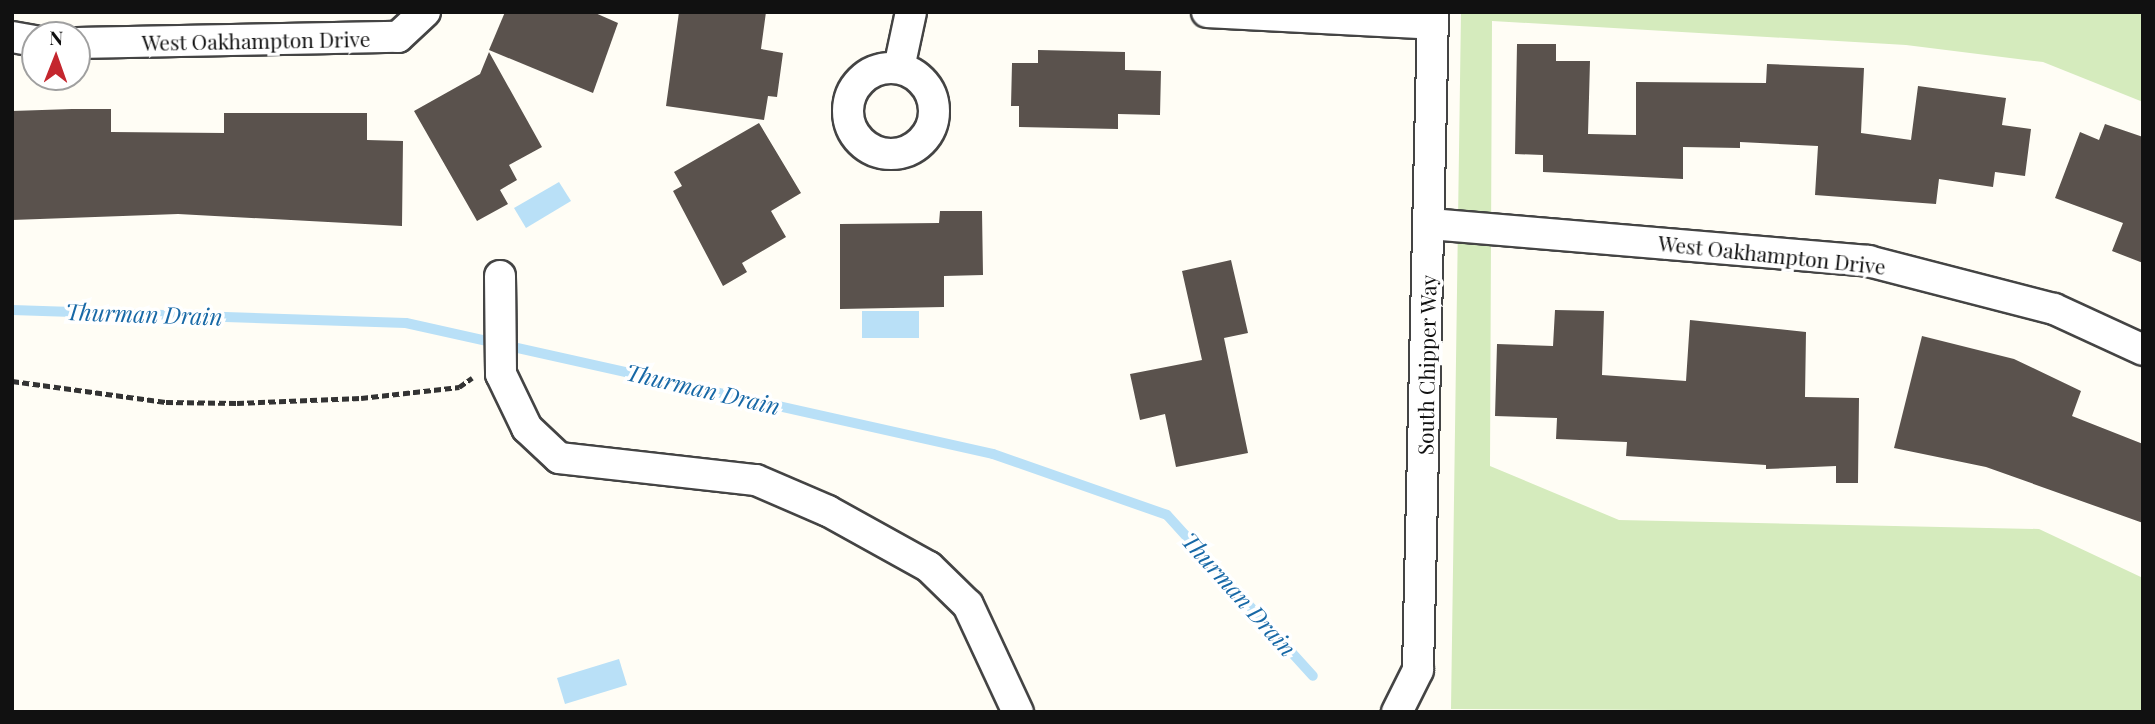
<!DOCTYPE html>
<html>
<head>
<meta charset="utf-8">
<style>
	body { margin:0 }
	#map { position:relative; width:2155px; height:724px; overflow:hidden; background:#fffdf5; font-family:"Playfair Display",serif }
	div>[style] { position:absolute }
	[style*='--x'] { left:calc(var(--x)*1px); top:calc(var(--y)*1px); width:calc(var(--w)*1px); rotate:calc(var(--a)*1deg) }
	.green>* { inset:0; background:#d5ebbd }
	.water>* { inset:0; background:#b9e0f7 }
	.stream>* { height:10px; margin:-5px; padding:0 5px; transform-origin:5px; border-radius:5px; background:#b9e0f7 }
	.building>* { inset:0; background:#5a524d }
	.path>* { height:4.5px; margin-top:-2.25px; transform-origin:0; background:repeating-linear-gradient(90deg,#333 0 7px,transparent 0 10.5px) }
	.roads { filter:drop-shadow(2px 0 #444) drop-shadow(-2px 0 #444) drop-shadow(0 2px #444) drop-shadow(0 -2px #444) }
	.street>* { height:30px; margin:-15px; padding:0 15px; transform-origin:15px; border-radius:15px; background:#fff }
	.street>.ring { margin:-15px; padding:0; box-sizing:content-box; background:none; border:30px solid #fff; border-radius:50% }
	span { translate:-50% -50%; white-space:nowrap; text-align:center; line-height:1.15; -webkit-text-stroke:7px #fff; paint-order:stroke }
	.street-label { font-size:21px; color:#111 }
	.water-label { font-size:23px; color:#1768a6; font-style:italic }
	.frame { position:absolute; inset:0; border:14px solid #111; pointer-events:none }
	.north { position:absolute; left:21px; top:21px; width:70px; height:70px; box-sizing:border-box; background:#fff; border:2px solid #a0a0a0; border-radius:50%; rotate:1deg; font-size:19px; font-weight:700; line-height:28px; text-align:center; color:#111 }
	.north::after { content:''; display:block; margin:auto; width:24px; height:32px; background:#c4262e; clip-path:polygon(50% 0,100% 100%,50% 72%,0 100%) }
</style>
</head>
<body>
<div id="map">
	<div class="green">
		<i style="clip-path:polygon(1461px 12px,2143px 12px,2143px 102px,2043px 62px,1906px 45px,1492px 21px,1490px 466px,1619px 520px,2039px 529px,2143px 578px,2143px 712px,1451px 709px)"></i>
	</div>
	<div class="water">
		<i style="clip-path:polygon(559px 182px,571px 201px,526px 228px,514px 208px)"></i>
		<i style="clip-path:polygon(862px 311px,919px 311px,919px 338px,862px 338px)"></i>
		<i style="clip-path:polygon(619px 659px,627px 685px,565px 704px,557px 678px)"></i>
	</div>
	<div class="stream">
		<i style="--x:12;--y:310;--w:394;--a:1.9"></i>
		<i style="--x:406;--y:323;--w:601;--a:12.58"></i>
		<i style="--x:993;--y:454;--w:184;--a:19.3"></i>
		<i style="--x:1167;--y:515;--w:217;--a:47.8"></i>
	</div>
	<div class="building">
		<i style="clip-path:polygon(505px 12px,593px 12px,618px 23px,593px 93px,489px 50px)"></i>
		<i style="clip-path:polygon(679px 12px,766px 12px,761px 49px,783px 53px,777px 97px,768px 96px,764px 120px,666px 106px)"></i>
		<i style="clip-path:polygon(1517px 44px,1556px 44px,1556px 61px,1590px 61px,1588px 134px,1636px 135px,1636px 82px,1766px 83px,1767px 64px,1864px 68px,1861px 133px,1911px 140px,1918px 86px,2006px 98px,2002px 125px,2031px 129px,2025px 176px,1995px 172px,1993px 187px,1939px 179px,1936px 204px,1815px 195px,1818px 146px,1740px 142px,1740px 148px,1683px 147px,1683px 179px,1543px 172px,1543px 155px,1515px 154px)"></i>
		<i style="clip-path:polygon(1038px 50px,1125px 52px,1125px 70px,1161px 71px,1160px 115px,1118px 114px,1118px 129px,1019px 127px,1019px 106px,1011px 106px,1012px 63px,1038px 63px)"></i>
		<i style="clip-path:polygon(489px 52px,542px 147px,509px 165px,517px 180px,500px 190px,508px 204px,477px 221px,414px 111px,480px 74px)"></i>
		<i style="clip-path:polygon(72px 109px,111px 109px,111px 132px,224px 133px,224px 113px,367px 113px,367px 140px,403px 141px,402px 226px,178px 214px,12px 220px,12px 111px)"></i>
		<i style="clip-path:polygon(759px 123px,801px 193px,771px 211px,786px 237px,742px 263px,747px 272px,723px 286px,673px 191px,682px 186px,674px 172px)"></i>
		<i style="clip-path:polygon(2105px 124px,2143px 137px,2143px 263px,2112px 251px,2123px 223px,2055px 198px,2080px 132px,2099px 140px)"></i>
		<i style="clip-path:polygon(940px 211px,982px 211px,983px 275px,944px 276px,944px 307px,840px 309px,840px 224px,939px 223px)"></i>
		<i style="clip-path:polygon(1231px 260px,1248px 333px,1224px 338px,1248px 453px,1176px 467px,1165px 414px,1140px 420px,1130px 374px,1202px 360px,1182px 271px)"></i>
		<i style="clip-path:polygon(1555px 310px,1604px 311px,1602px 375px,1686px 381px,1690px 320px,1806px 332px,1805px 397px,1859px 398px,1858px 483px,1836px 483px,1836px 466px,1766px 469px,1766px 465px,1626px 456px,1627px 442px,1556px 439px,1557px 418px,1495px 416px,1497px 344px,1553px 346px)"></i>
		<i style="clip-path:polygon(1922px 336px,2014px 359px,2081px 391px,2072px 416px,2143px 444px,2143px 523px,1986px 467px,1894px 448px)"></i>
	</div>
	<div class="path">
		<i style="--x:12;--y:381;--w:155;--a:7.8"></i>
		<i style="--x:166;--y:402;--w:71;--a:0.8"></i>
		<i style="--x:237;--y:403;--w:124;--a:-2.3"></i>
		<i style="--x:361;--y:398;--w:99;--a:-6.4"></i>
		<i style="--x:459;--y:387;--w:16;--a:-35"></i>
	</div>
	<div class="roads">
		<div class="street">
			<i style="--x:1207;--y:12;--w:226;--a:3"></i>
			<i style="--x:12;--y:37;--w:23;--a:10"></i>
			<i style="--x:77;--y:43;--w:321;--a:-1.1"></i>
			<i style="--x:398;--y:37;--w:37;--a:-43"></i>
			<i style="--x:899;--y:68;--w:57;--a:-77.9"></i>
			<i class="ring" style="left:848px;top:68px;width:56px;height:56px"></i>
			<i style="--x:1430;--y:224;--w:440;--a:4.8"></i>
			<i style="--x:1868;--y:261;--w:192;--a:14.5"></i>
			<i style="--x:2054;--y:309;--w:98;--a:24.7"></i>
			<i style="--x:500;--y:276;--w:98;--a:89.4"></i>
			<i style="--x:501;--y:374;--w:60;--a:64.3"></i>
			<i style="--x:527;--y:428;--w:44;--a:43.2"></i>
			<i style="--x:559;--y:458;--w:198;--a:6.4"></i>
			<i style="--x:756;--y:480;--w:78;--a:23.3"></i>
			<i style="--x:828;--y:511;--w:115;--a:29"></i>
			<i style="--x:929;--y:567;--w:54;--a:44.3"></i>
			<i style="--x:968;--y:605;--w:118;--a:65"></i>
			<i style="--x:1397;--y:712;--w:47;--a:-63.4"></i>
			<i style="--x:1418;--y:670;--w:658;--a:-88.69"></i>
		</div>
	</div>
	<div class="street-label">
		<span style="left:256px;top:40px;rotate:-1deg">West Oakhampton Drive</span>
		<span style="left:1772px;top:254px;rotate:6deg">West Oakhampton Drive</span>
		<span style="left:1426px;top:365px;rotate:-89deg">South Chipper Way</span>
	</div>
	<div class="water-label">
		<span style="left:144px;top:314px;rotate:2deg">Thurman Drain</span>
		<span style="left:703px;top:389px;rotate:13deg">Thurman Drain</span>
		<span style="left:1239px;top:594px;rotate:48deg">Thurman Drain</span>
	</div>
	<div class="frame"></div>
	<div class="north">N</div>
</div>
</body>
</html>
